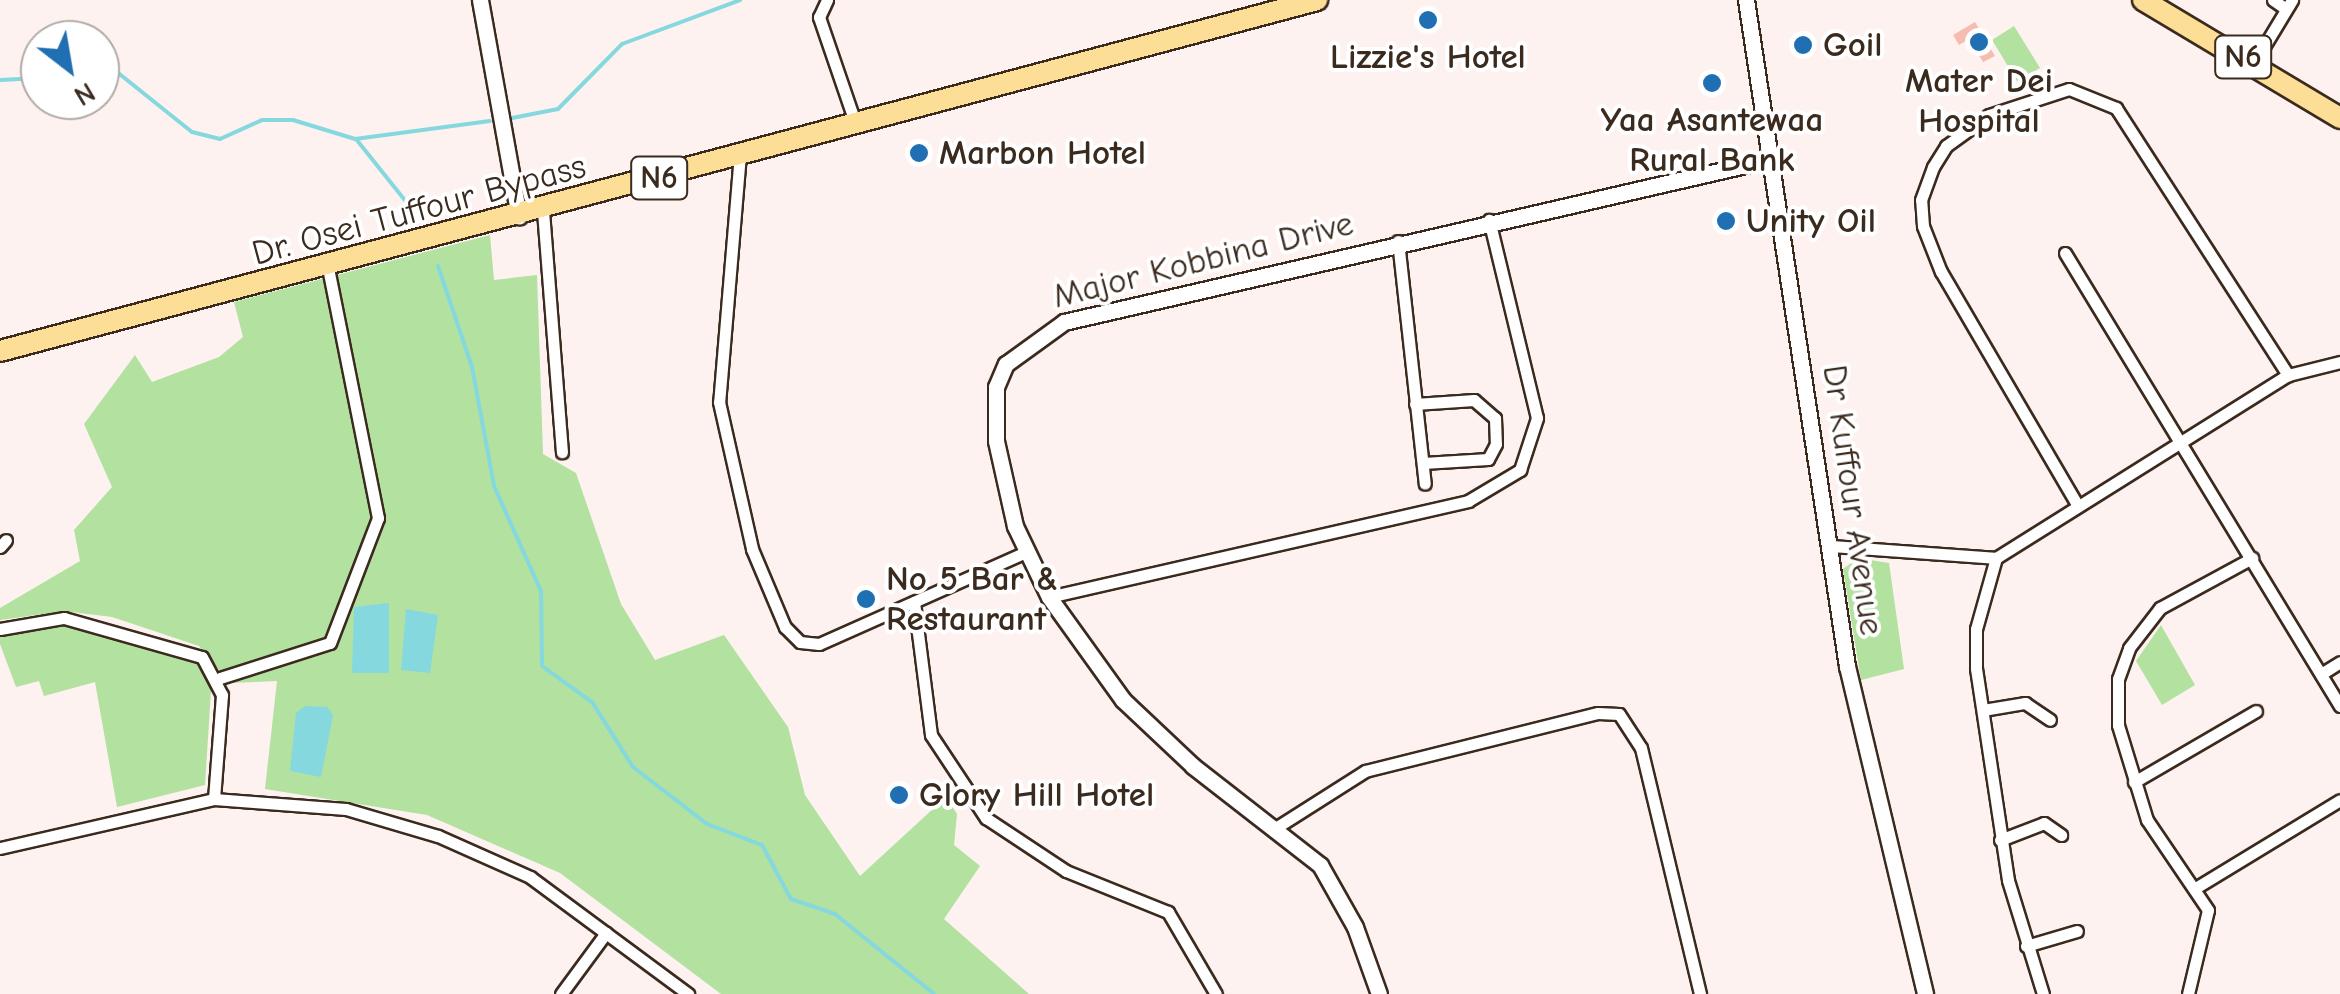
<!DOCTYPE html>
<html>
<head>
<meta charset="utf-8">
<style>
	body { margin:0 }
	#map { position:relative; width:2340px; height:994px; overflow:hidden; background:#fdf2ef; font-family:"Comic Neue",sans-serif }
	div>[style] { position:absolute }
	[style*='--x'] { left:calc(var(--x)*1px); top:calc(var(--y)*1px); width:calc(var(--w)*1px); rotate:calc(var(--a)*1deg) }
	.green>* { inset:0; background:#b2e1a0 }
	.water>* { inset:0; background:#86d8df }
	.stream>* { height:4px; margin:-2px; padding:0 2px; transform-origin:2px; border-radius:2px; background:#86d8df }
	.building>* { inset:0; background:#f6bcb0 }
	.roads { filter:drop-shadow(2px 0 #3b2a1e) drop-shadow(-2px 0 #3b2a1e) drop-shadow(0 2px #3b2a1e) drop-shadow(0 -2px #3b2a1e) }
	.street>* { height:11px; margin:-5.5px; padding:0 5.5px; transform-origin:5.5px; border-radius:5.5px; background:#fff }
	.secondary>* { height:15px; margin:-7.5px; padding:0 7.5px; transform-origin:7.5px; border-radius:7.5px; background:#fff }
	.highway>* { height:20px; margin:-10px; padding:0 10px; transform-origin:10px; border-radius:10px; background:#fcde96 }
	.dots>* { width:28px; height:28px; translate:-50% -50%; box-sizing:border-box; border:5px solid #fff; border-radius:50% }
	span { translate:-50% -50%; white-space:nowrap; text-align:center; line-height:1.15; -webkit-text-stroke:8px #fff; paint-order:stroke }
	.shield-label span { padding:2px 8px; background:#fff; border:2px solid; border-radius:8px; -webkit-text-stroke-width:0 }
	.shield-label { font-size:32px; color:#3b2a1e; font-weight:700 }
	.poi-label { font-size:35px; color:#3b2a1e; font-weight:700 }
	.left { translate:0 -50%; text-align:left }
	.street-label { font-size:35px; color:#3b2a1e }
	.north { position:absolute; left:20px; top:20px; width:100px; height:100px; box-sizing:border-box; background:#fff; border:2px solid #b1aaa5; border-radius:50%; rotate:149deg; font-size:28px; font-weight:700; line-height:40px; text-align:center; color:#3b2a1e }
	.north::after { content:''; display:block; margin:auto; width:35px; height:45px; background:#1f6fb2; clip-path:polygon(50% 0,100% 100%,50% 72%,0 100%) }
</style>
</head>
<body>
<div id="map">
	<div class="green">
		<i style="clip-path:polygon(2014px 26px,2040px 68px,2017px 81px,1992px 40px)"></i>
		<i style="clip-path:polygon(490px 235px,494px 280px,537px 275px,543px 454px,576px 473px,621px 604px,655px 660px,724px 635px,788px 727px,805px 795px,860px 876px,946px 797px,957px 814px,954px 845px,980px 866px,944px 919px,1029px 994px,721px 994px,560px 873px,427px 815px,265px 789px,277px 681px,230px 683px,199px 646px,112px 617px,64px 611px,0 620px,0 608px,80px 561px,74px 530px,112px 487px,84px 424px,135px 355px,152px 382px,219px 357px,243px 337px,234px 302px)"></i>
		<i style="clip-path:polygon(1858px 558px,1889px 563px,1904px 669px,1861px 680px,1843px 569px)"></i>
		<i style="clip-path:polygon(47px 621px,196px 655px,212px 675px,205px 785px,117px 807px,95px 682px,44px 696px,39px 681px,16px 687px,0 644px,0 633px)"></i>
		<i style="clip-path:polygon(2161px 625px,2195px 685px,2162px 705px,2136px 661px)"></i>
	</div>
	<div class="water">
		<i style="clip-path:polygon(389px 603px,389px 673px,352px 673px,354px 607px)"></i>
		<i style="clip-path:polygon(406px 609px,438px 615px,430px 673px,401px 670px)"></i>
		<i style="clip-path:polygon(305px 706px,327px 707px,333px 715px,321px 777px,290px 771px,296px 713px)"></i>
	</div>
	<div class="stream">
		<i style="--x:100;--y:69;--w:17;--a:10"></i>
		<i style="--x:117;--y:72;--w:96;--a:38.7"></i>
		<i style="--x:192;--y:132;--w:29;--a:14"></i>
		<i style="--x:220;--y:139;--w:46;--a:-24.3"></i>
		<i style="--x:262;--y:120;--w:31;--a:0"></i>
		<i style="--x:293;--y:120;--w:65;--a:17"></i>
		<i style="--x:355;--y:139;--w:136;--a:-7.6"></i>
		<i style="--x:0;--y:80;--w:40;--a:-2.9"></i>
		<i style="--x:512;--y:118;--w:47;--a:-11.1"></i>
		<i style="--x:558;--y:109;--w:91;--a:-45.4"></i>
		<i style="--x:622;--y:44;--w:126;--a:-20.4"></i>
		<i style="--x:356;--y:139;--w:95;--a:51.4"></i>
		<i style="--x:438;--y:266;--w:107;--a:71.4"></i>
		<i style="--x:472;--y:367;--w:121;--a:79.5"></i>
		<i style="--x:494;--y:486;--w:115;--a:65.9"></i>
		<i style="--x:541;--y:591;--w:75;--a:89.2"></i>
		<i style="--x:542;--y:666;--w:62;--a:35.8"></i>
		<i style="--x:592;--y:702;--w:77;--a:57.8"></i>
		<i style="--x:633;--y:767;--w:93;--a:37.6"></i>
		<i style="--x:707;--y:824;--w:59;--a:20.9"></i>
		<i style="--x:762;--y:845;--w:61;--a:61.8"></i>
		<i style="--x:791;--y:899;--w:46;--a:18.8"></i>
		<i style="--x:835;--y:914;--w:127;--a:38.9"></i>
	</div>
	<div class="building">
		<i style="clip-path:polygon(1975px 22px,1995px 56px,1983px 62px,1969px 39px,1959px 45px,1953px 35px)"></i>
	</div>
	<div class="roads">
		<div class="street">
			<i style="--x:827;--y:0;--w:19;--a:115"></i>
			<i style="--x:819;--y:17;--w:111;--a:71.1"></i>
			<i style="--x:2273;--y:0;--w:14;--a:34"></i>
			<i style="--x:2254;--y:63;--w:74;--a:-58.9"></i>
			<i style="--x:740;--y:154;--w:249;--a:94.8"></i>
			<i style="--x:719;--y:402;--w:151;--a:77.3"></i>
			<i style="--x:752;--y:549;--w:85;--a:67.1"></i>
			<i style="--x:785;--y:627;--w:21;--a:45"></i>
			<i style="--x:800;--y:642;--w:19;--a:6"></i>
			<i style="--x:819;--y:644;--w:227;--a:-24"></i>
			<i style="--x:543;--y:211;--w:242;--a:85.5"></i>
			<i style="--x:1398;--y:241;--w:244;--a:83.7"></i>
			<i style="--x:2065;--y:253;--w:530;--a:58.74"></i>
			<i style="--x:1415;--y:404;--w:59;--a:-3.9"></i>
			<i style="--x:1474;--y:400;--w:28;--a:41"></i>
			<i style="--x:1495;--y:418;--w:26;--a:88"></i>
			<i style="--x:1496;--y:444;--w:17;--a:118"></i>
			<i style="--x:1488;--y:459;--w:65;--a:176.5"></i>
			<i style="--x:2078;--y:506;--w:271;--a:-120.3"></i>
			<i style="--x:1941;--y:272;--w:49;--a:-111.4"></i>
			<i style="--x:1923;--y:226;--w:26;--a:-94"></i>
			<i style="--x:1921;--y:200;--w:35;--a:-70"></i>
			<i style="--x:1933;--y:167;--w:25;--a:-58"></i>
			<i style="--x:1946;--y:146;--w:53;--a:-35.8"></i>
			<i style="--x:1989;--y:115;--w:84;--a:-18"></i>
			<i style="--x:2069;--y:89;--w:51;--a:22"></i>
			<i style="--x:2116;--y:108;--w:318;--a:57.2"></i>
			<i style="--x:1830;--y:546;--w:166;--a:4.1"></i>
			<i style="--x:0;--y:547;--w:9;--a:-49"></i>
			<i style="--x:1049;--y:597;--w:430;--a:-12.9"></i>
			<i style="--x:1468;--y:501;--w:61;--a:-30.8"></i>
			<i style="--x:1520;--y:470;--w:55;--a:-71.9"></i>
			<i style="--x:1537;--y:418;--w:204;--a:-103.6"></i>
			<i style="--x:914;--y:602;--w:134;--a:82.7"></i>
			<i style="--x:931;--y:735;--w:100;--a:56.5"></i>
			<i style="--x:986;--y:818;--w:96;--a:33.5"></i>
			<i style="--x:1066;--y:871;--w:110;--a:21.9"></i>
			<i style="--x:1168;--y:912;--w:95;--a:59.7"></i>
			<i style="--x:0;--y:629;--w:65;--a:-9.8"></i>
			<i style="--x:64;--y:618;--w:143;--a:15.8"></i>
			<i style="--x:202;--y:657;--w:43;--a:62.2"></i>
			<i style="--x:222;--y:695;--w:104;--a:94.4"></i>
			<i style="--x:2321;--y:674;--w:22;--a:-32"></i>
			<i style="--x:220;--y:678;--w:115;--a:-17.7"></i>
			<i style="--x:330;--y:643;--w:134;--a:-69"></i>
			<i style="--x:378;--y:518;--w:256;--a:-101.3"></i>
			<i style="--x:1983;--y:710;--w:43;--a:-9.5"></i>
			<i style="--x:2025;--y:703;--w:30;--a:34"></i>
			<i style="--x:2134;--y:782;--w:141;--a:-30.2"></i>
			<i style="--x:1274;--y:829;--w:108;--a:-32.5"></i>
			<i style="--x:1365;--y:771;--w:240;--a:-14"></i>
			<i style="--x:1598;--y:713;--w:21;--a:3"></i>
			<i style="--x:1619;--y:714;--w:40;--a:57.1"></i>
			<i style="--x:1641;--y:748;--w:253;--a:76.5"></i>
			<i style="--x:2000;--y:840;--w:47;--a:-21.1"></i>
			<i style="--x:2044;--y:823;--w:21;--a:35"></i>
			<i style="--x:0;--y:848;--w:220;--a:-12.9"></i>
			<i style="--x:214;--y:799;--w:132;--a:4.3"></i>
			<i style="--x:346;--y:809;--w:96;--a:16.4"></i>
			<i style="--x:438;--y:836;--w:101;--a:24"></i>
			<i style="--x:530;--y:877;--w:197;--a:36.5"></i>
			<i style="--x:2197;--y:887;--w:167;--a:-31.3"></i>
			<i style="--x:2026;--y:946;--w:53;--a:-16.4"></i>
			<i style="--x:561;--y:994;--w:76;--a:-53.6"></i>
			<i style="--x:2043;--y:994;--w:119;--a:-107.1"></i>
			<i style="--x:2008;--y:880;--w:214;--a:-98.6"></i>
			<i style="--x:1976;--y:668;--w:39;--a:-90"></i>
			<i style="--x:1976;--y:629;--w:74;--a:-74.3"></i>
			<i style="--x:1996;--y:558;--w:345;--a:-32.1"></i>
			<i style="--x:2288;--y:375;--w:54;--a:-14"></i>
			<i style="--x:2188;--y:994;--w:86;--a:-76.6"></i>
			<i style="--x:2208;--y:910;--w:109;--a:-124.1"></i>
			<i style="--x:2147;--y:820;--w:99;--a:-107"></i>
			<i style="--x:2118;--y:725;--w:46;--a:-90"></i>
			<i style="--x:2118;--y:679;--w:33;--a:-70"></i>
			<i style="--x:2129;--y:648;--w:51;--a:-52.2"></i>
			<i style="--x:2160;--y:608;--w:105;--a:-28.5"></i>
		</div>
		<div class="secondary">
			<i style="--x:480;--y:0;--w:220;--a:79.8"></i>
			<i style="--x:1746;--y:0;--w:674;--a:81.38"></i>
			<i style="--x:1847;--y:666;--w:337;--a:76.6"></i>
			<i style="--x:1379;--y:994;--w:71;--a:-109.7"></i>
			<i style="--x:1355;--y:927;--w:71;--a:-119.4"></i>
			<i style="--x:1320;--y:865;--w:161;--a:-142.1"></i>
			<i style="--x:1193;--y:766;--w:96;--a:-136.7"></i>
			<i style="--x:1123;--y:700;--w:127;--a:-125.7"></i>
			<i style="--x:1049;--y:597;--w:79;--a:-115.6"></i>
			<i style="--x:1015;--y:526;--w:87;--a:-102.6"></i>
			<i style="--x:996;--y:441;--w:54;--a:-90"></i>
			<i style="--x:996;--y:387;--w:25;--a:-67"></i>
			<i style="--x:1006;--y:364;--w:72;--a:-35.9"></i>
			<i style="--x:1064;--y:322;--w:726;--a:-12.98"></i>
		</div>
		<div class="highway">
			<i style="--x:2143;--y:0;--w:230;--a:30.9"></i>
			<i style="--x:0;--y:351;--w:1363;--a:-14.92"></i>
		</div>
	</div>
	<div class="dots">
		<i style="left:1428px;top:20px;background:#1f6fb2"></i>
		<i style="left:1979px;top:42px;background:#1f6fb2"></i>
		<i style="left:1803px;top:45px;background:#1f6fb2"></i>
		<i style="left:1712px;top:83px;background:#1f6fb2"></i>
		<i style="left:919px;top:153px;background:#1f6fb2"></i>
		<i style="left:1726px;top:221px;background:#1f6fb2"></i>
		<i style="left:866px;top:599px;background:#1f6fb2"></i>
		<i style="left:899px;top:795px;background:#1f6fb2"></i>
	</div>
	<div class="shield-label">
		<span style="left:2243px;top:57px">N6</span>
		<span style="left:659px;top:178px">N6</span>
	</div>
	<div class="poi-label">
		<span class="left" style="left:1823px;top:45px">Goil</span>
		<span style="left:1428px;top:57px">Lizzie's Hotel</span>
		<span style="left:1979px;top:101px">Mater Dei<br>Hospital</span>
		<span style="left:1712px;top:140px">Yaa Asantewaa<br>Rural Bank</span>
		<span class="left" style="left:939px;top:153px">Marbon Hotel</span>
		<span class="left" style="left:1746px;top:221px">Unity Oil</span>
		<span class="left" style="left:886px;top:599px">No 5 Bar &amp;<br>Restaurant</span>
		<span class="left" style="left:919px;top:795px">Glory Hill Hotel</span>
	</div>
	<div class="street-label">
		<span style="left:419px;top:210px;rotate:-15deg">Dr. Osei Tuffour Bypass</span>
		<span style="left:1203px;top:260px;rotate:-14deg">Major Kobbina Drive</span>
		<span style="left:1853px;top:500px;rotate:82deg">Dr Kuffour Avenue</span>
	</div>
	<div class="north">N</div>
</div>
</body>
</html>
